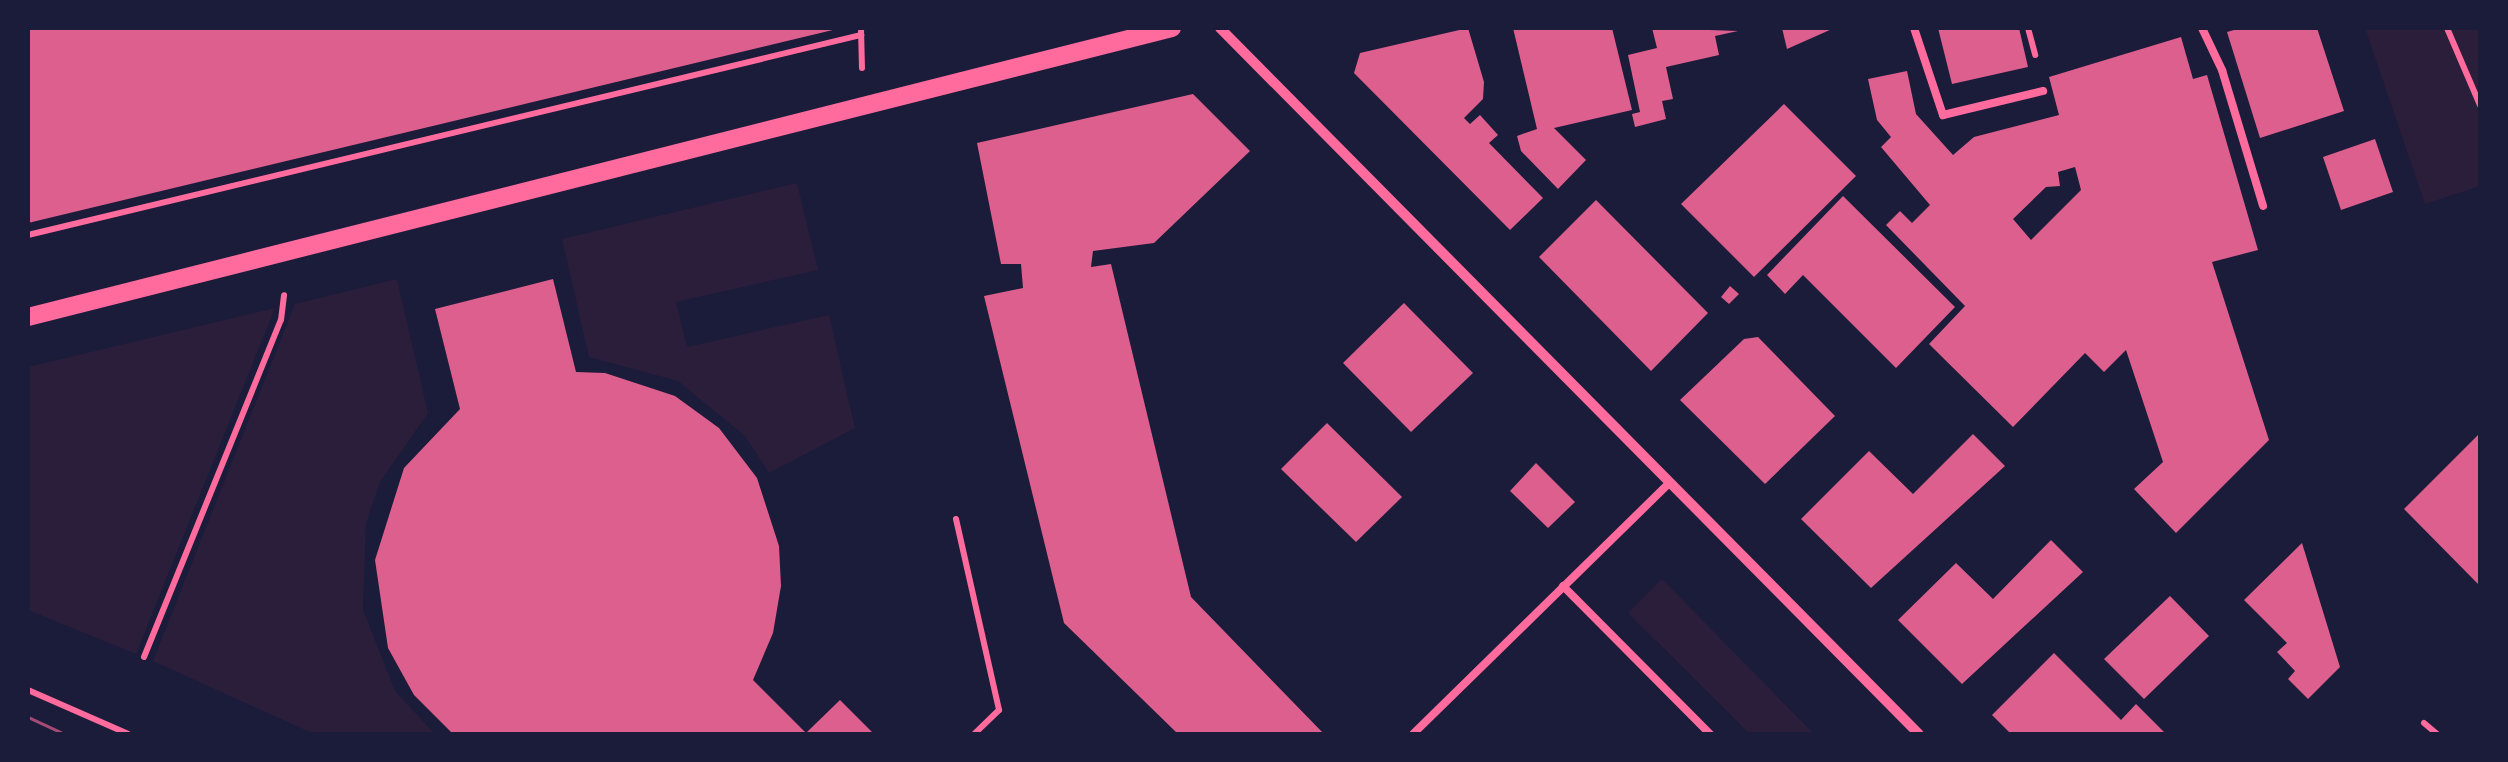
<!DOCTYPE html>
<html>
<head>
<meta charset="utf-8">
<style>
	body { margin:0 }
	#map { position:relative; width:2508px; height:762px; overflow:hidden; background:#1b1b3a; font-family:"Sofia Sans Condensed",sans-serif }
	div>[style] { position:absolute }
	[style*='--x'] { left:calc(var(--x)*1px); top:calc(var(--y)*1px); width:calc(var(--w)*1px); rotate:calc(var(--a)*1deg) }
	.green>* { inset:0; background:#2a1e3b }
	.building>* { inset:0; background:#dd5f8e }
	.path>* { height:6px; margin:-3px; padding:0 3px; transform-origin:3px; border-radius:3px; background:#ff6b9d }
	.service>* { height:8px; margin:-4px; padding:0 4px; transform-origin:4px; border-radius:4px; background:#ff6b9d }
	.minor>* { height:10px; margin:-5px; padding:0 5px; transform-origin:5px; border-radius:5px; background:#ff6b9d }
	.tertiary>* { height:18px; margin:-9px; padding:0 9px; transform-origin:9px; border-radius:9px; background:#ff6b9d }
	.tram>* { height:2.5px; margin:-1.25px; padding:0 1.25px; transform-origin:1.25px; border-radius:1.25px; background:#a44b75 }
	span { translate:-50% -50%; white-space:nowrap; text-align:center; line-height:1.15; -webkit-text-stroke:9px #1b1b3a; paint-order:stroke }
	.frame { position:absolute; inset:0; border:30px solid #1b1b3a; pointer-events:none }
</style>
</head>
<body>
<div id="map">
	<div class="green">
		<i style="clip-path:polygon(2365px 28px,2480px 28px,2480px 186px,2425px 204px)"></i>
		<i style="clip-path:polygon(797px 183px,818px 270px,676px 302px,687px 347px,829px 315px,855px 428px,769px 473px,745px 436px,678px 381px,589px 357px,562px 239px)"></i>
		<i style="clip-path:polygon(397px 279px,428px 413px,380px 482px,366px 524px,363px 610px,395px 691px,435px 734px,314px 734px,153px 661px,295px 304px)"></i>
		<i style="clip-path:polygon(275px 308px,136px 654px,28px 610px,28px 367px)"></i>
		<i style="clip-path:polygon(1662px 579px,1814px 734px,1750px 734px,1628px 613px)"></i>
	</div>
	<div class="building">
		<i style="clip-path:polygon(28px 28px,837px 28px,837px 29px,28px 223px)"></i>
		<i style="clip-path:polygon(1468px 28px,1484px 82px,1483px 99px,1464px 118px,1470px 124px,1480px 115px,1498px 135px,1489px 143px,1543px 198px,1510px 230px,1354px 73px,1360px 53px)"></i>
		<i style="clip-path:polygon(1513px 28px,1612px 28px,1632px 110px,1554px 128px,1586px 160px,1558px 189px,1521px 151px,1517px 136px,1537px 129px)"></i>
		<i style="clip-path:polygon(1652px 28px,1738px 31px,1715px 36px,1719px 55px,1666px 67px,1673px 99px,1662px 101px,1666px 119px,1635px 127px,1632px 114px,1640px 112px,1628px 55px,1657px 48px)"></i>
		<i style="clip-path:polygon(1782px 28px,1832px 28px,1832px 29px,1787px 49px)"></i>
		<i style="clip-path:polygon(1938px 28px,2019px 28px,2028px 67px,1952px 84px)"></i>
		<i style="clip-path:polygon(2241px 28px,2317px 28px,2344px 111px,2260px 138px,2227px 32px)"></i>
		<i style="clip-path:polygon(evenodd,2181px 37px,2193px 79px,2207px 75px,2258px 250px,2212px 262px,2269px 440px,2176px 533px,2134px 489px,2163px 462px,2126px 350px,2104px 372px,2085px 353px,2013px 427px,1929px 344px,1965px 306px,1886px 225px,1900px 211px,1912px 223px,1930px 205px,1881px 147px,1891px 137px,1877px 120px,1868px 79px,1907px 71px,1916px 114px,1953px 155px,1974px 137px,2059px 115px,2049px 77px,2181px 37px,2075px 167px,2081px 190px,2031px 240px,2013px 219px,2046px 187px,2060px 186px,2058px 172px,2075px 167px)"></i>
		<i style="clip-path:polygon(1193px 94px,1250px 151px,1154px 243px,1093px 251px,1091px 267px,1111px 264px,1191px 597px,1324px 734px,1178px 734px,1064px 623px,984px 296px,1023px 288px,1021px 264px,1001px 264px,977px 143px)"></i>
		<i style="clip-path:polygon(1784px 104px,1856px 176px,1754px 277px,1681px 204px)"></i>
		<i style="clip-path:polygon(2375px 139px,2393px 192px,2341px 210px,2323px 157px)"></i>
		<i style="clip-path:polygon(1843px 196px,1955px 307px,1896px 368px,1803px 275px,1785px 294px,1767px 275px)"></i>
		<i style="clip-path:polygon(1596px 200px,1708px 313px,1651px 371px,1539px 257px)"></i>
		<i style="clip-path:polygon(553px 279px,576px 372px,605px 373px,675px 396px,719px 428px,757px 478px,779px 546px,781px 586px,773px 633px,753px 680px,806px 733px,840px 700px,874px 734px,453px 734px,414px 695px,388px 648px,375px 560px,404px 468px,460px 409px,435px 309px)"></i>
		<i style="clip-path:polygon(1730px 286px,1739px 294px,1729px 304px,1721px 297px)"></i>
		<i style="clip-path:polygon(1404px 303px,1473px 373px,1411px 432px,1343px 363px)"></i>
		<i style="clip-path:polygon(1758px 337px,1835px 416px,1765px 484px,1680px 400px,1744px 339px)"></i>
		<i style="clip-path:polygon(1327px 423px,1402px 497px,1356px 542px,1281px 469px)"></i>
		<i style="clip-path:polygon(2480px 433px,2480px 586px,2404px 509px)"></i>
		<i style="clip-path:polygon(1973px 434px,2005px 466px,1871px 588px,1801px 519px,1869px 451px,1913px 494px)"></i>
		<i style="clip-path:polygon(1536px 463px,1575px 502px,1548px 528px,1510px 491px)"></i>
		<i style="clip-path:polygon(2051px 540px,2083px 572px,1962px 684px,1898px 620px,1956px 563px,1993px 599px)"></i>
		<i style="clip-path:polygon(2302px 543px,2340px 667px,2308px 699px,2288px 679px,2295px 671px,2277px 652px,2287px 643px,2244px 600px)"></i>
		<i style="clip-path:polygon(2170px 596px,2209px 636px,2144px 699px,2104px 659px)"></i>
		<i style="clip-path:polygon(2054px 653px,2121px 720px,2136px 704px,2166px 734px,2011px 734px,1992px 715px)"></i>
	</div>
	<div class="path">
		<i style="--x:861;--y:28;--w:40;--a:88.6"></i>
		<i style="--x:2028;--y:28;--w:28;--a:75"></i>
		<i style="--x:2447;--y:28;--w:84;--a:66.8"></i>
		<i style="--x:28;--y:235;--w:857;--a:-13.5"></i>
		<i style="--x:956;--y:519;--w:196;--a:77.3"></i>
		<i style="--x:999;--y:710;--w:35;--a:136"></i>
		<i style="--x:144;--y:657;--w:364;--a:-67.9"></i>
		<i style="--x:281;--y:320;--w:25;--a:-83"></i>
		<i style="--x:28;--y:690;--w:109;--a:23.7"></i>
		<i style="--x:2424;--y:723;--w:17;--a:40"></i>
	</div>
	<div class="service">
		<i style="--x:1914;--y:28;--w:92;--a:71.6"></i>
		<i style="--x:1943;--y:115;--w:103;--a:-13.5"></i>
		<i style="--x:2202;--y:28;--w:47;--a:64.5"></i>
		<i style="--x:2222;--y:70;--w:142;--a:73.2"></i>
		<i style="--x:1563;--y:586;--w:209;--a:45.2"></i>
		<i style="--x:1413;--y:734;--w:357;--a:-44.4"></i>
	</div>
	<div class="minor">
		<i style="--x:1220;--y:28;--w:993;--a:45.29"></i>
	</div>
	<div class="tertiary">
		<i style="--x:28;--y:317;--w:1180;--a:-14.18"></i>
	</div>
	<div class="tram">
		<i style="--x:28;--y:717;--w:41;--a:24.7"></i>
	</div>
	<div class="frame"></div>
</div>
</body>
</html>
